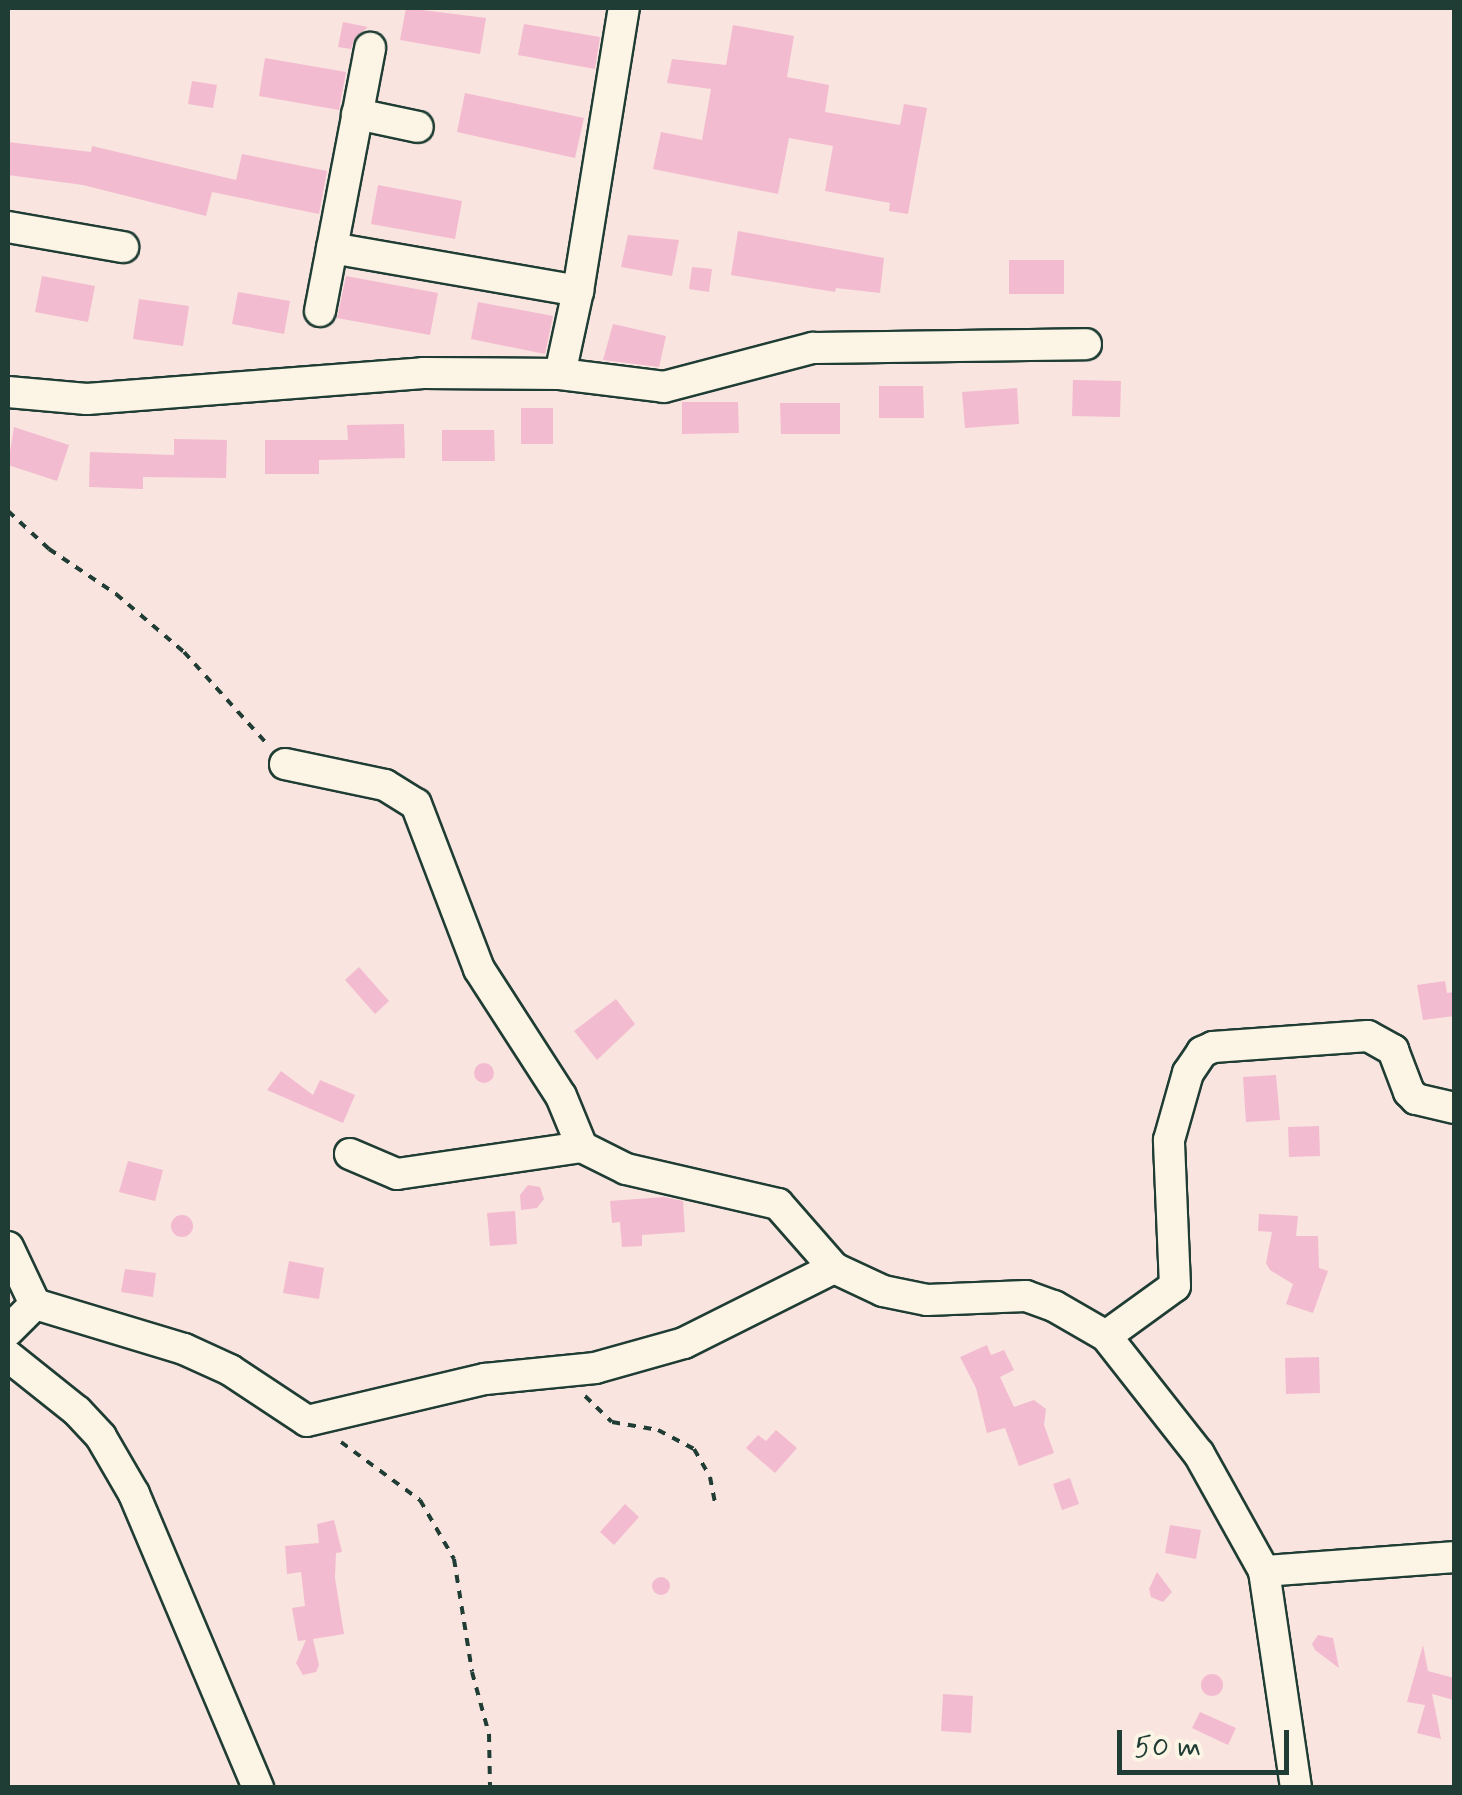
<!DOCTYPE html>
<html>
<head>
<meta charset="utf-8">
<style>
	body { margin:0 }
	#map { position:relative; width:1462px; height:1795px; overflow:hidden; background:#f9e4df; font-family:Mynerve,sans-serif }
	div>[style] { position:absolute }
	[style*='--x'] { left:calc(var(--x)*1px); top:calc(var(--y)*1px); width:calc(var(--w)*1px); rotate:calc(var(--a)*1deg) }
	.building>* { inset:0; background:#f3bbd0 }
	.round { border-radius:50% }
	.path>* { height:4px; margin-top:-2px; transform-origin:0; background:repeating-linear-gradient(90deg,#1f3d34 0 8px,transparent 0 16px) }
	.roads { filter:drop-shadow(2px 0 #1f3d34) drop-shadow(-2px 0 #1f3d34) drop-shadow(0 2px #1f3d34) drop-shadow(0 -2px #1f3d34) }
	.minor>* { height:30px; margin:-15px; padding:0 15px; transform-origin:15px; border-radius:15px; background:#fcf5e5 }
	span { translate:-50% -50%; white-space:nowrap; text-align:center; line-height:1.15; -webkit-text-stroke:9px #fcf5e5; paint-order:stroke }
	.frame { position:absolute; inset:0; border:10px solid #1f3d34; pointer-events:none }
	.scale { position:absolute; left:1117px; top:1730px; width:172px; height:45px; box-sizing:border-box; border:5px solid #1f3d34; border-top:0; padding-left:12px; font-size:30px; line-height:35px; white-space:nowrap; color:#1f3d34; -webkit-text-stroke:8px #fcf5e5; paint-order:stroke }
</style>
</head>
<body>
<div id="map">
	<div class="building">
		<i style="clip-path:polygon(406px 8px,486px 18px,480px 54px,400px 40px)"></i>
		<i style="clip-path:polygon(343px 22px,368px 27px,355px 37px,351px 49px,338px 47px)"></i>
		<i style="clip-path:polygon(524px 24px,600px 37px,595px 69px,518px 55px)"></i>
		<i style="clip-path:polygon(733px 25px,794px 36px,787px 77px,829px 85px,825px 112px,900px 125px,904px 104px,927px 108px,908px 214px,889px 211px,890px 203px,825px 191px,833px 146px,789px 138px,778px 194px,653px 169px,661px 132px,702px 140px,711px 89px,667px 83px,672px 59px,726px 65px)"></i>
		<i style="clip-path:polygon(265px 58px,346px 72px,339px 110px,259px 96px)"></i>
		<i style="clip-path:polygon(192px 81px,217px 85px,213px 108px,188px 104px)"></i>
		<i style="clip-path:polygon(465px 93px,584px 118px,575px 158px,457px 132px)"></i>
		<i style="clip-path:polygon(8px 142px,91px 152px,92px 146px,236px 180px,242px 154px,327px 171px,319px 214px,212px 192px,206px 216px,83px 185px,8px 175px)"></i>
		<i style="clip-path:polygon(378px 185px,462px 201px,455px 239px,371px 224px)"></i>
		<i style="clip-path:polygon(738px 231px,884px 258px,880px 293px,836px 288px,835px 292px,731px 275px)"></i>
		<i style="clip-path:polygon(628px 235px,679px 240px,672px 276px,621px 267px)"></i>
		<i style="clip-path:polygon(1009px 260px,1064px 260px,1064px 294px,1009px 294px)"></i>
		<i style="clip-path:polygon(692px 267px,712px 269px,709px 292px,689px 289px)"></i>
		<i style="clip-path:polygon(42px 276px,95px 286px,88px 322px,35px 312px)"></i>
		<i style="clip-path:polygon(346px 276px,438px 293px,430px 335px,337px 318px)"></i>
		<i style="clip-path:polygon(238px 292px,290px 301px,284px 334px,232px 324px)"></i>
		<i style="clip-path:polygon(139px 299px,189px 306px,183px 346px,133px 339px)"></i>
		<i style="clip-path:polygon(478px 302px,553px 316px,545px 354px,471px 339px)"></i>
		<i style="clip-path:polygon(613px 324px,666px 336px,659px 367px,603px 360px)"></i>
		<i style="clip-path:polygon(1073px 380px,1121px 381px,1120px 417px,1072px 416px)"></i>
		<i style="clip-path:polygon(879px 386px,923px 386px,924px 418px,879px 418px)"></i>
		<i style="clip-path:polygon(1017px 388px,1019px 424px,965px 428px,962px 392px)"></i>
		<i style="clip-path:polygon(682px 402px,738px 402px,739px 433px,682px 434px)"></i>
		<i style="clip-path:polygon(780px 403px,840px 403px,840px 434px,781px 434px)"></i>
		<i style="clip-path:polygon(521px 408px,553px 408px,553px 444px,521px 444px)"></i>
		<i style="clip-path:polygon(404px 424px,405px 458px,319px 460px,319px 474px,265px 474px,265px 440px,348px 440px,347px 425px)"></i>
		<i style="clip-path:polygon(14px 427px,69px 445px,57px 481px,8px 465px)"></i>
		<i style="clip-path:polygon(442px 430px,494px 430px,495px 461px,442px 461px)"></i>
		<i style="clip-path:polygon(174px 439px,227px 440px,226px 478px,143px 477px,143px 489px,89px 487px,90px 452px,174px 455px)"></i>
		<i style="clip-path:polygon(359px 967px,389px 1001px,375px 1014px,345px 980px)"></i>
		<i style="clip-path:polygon(1445px 981px,1447px 993px,1454px 992px,1454px 1016px,1423px 1020px,1417px 985px)"></i>
		<i style="clip-path:polygon(616px 999px,635px 1024px,597px 1060px,574px 1031px)"></i>
		<i class="round" style="left:474px;top:1063px;width:20px;height:20px"></i>
		<i style="clip-path:polygon(281px 1071px,313px 1095px,320px 1080px,355px 1095px,343px 1123px,267px 1090px)"></i>
		<i style="clip-path:polygon(1276px 1075px,1280px 1120px,1246px 1122px,1243px 1077px)"></i>
		<i style="clip-path:polygon(1319px 1126px,1320px 1156px,1289px 1157px,1288px 1127px)"></i>
		<i style="clip-path:polygon(128px 1161px,163px 1170px,155px 1201px,119px 1192px)"></i>
		<i style="clip-path:polygon(528px 1185px,540px 1187px,544px 1199px,537px 1208px,521px 1210px,520px 1195px)"></i>
		<i style="clip-path:polygon(664px 1197px,683px 1201px,685px 1232px,642px 1235px,642px 1246px,622px 1247px,620px 1222px,612px 1223px,610px 1201px)"></i>
		<i style="clip-path:polygon(515px 1211px,517px 1244px,490px 1246px,487px 1213px)"></i>
		<i style="clip-path:polygon(1259px 1214px,1298px 1216px,1296px 1236px,1318px 1236px,1319px 1268px,1328px 1271px,1313px 1313px,1286px 1304px,1293px 1284px,1270px 1270px,1266px 1263px,1272px 1232px,1258px 1231px)"></i>
		<i class="round" style="left:171px;top:1215px;width:22px;height:22px"></i>
		<i style="clip-path:polygon(289px 1261px,324px 1268px,319px 1299px,283px 1293px)"></i>
		<i style="clip-path:polygon(125px 1269px,156px 1273px,153px 1297px,121px 1292px)"></i>
		<i style="clip-path:polygon(987px 1345px,991px 1355px,1004px 1350px,1014px 1370px,1000px 1377px,1014px 1407px,1034px 1400px,1046px 1409px,1044px 1425px,1054px 1453px,1019px 1466px,1005px 1428px,987px 1433px,976px 1388px,960px 1357px)"></i>
		<i style="clip-path:polygon(1319px 1357px,1320px 1393px,1286px 1394px,1285px 1358px)"></i>
		<i style="clip-path:polygon(776px 1430px,797px 1448px,775px 1473px,746px 1448px,758px 1435px,766px 1441px)"></i>
		<i style="clip-path:polygon(1070px 1478px,1079px 1504px,1062px 1510px,1053px 1484px)"></i>
		<i style="clip-path:polygon(625px 1504px,639px 1517px,614px 1545px,600px 1532px)"></i>
		<i style="clip-path:polygon(334px 1520px,342px 1552px,336px 1553px,335px 1578px,344px 1634px,313px 1639px,319px 1665px,316px 1672px,303px 1675px,296px 1663px,306px 1640px,298px 1641px,292px 1608px,305px 1606px,301px 1572px,287px 1574px,285px 1546px,319px 1543px,317px 1524px)"></i>
		<i style="clip-path:polygon(1170px 1525px,1201px 1530px,1196px 1559px,1165px 1553px)"></i>
		<i style="clip-path:polygon(1157px 1572px,1172px 1592px,1163px 1602px,1151px 1597px,1149px 1589px)"></i>
		<i class="round" style="left:652px;top:1577px;width:18px;height:18px"></i>
		<i style="clip-path:polygon(1318px 1635px,1333px 1638px,1339px 1668px,1315px 1650px,1312px 1644px)"></i>
		<i style="clip-path:polygon(1423px 1645px,1428px 1671px,1454px 1678px,1454px 1700px,1432px 1694px,1441px 1739px,1417px 1733px,1425px 1705px,1407px 1702px)"></i>
		<i class="round" style="left:1201px;top:1674px;width:22px;height:22px"></i>
		<i style="clip-path:polygon(943px 1694px,973px 1696px,971px 1733px,941px 1731px)"></i>
		<i style="clip-path:polygon(1200px 1712px,1236px 1728px,1228px 1745px,1192px 1728px)"></i>
	</div>
	<div class="path">
		<i style="--x:8;--y:511;--w:56;--a:42.8"></i>
		<i style="--x:49;--y:549;--w:81;--a:33.9"></i>
		<i style="--x:116;--y:594;--w:89;--a:40.5"></i>
		<i style="--x:184;--y:652;--w:124;--a:47.9"></i>
		<i style="--x:585;--y:1396;--w:37;--a:44"></i>
		<i style="--x:612;--y:1422;--w:47;--a:9.9"></i>
		<i style="--x:658;--y:1430;--w:41;--a:27.8"></i>
		<i style="--x:694;--y:1449;--w:32;--a:60"></i>
		<i style="--x:710;--y:1477;--w:31;--a:79"></i>
		<i style="--x:341;--y:1442;--w:98;--a:36.3"></i>
		<i style="--x:420;--y:1500;--w:68;--a:60"></i>
		<i style="--x:454;--y:1559;--w:114;--a:80.9"></i>
		<i style="--x:472;--y:1672;--w:64;--a:74.7"></i>
		<i style="--x:489;--y:1734;--w:54;--a:88.9"></i>
	</div>
	<div class="roads">
		<div class="minor">
			<i style="--x:357;--y:114;--w:62;--a:12"></i>
			<i style="--x:8;--y:227;--w:117;--a:9.9"></i>
			<i style="--x:332;--y:248;--w:250;--a:9.9"></i>
			<i style="--x:320;--y:311;--w:268;--a:-79.2"></i>
			<i style="--x:560;--y:374;--w:85;--a:-77.8"></i>
			<i style="--x:578;--y:291;--w:287;--a:-80.8"></i>
			<i style="--x:8;--y:392;--w:79;--a:5.1"></i>
			<i style="--x:87;--y:399;--w:337;--a:-4.4"></i>
			<i style="--x:423;--y:373;--w:137;--a:0.4"></i>
			<i style="--x:560;--y:374;--w:105;--a:7.1"></i>
			<i style="--x:664;--y:387;--w:154;--a:-14.7"></i>
			<i style="--x:813;--y:348;--w:273;--a:-0.8"></i>
			<i style="--x:285;--y:764;--w:102;--a:11.9"></i>
			<i style="--x:385;--y:785;--w:36;--a:32"></i>
			<i style="--x:416;--y:804;--w:177;--a:69.1"></i>
			<i style="--x:479;--y:969;--w:151;--a:57.2"></i>
			<i style="--x:561;--y:1096;--w:55;--a:67.6"></i>
			<i style="--x:582;--y:1147;--w:49;--a:26.6"></i>
			<i style="--x:626;--y:1169;--w:156;--a:13"></i>
			<i style="--x:778;--y:1204;--w:85;--a:48.8"></i>
			<i style="--x:834;--y:1268;--w:54;--a:25.1"></i>
			<i style="--x:883;--y:1291;--w:45;--a:11.6"></i>
			<i style="--x:927;--y:1300;--w:99;--a:-2.3"></i>
			<i style="--x:1026;--y:1296;--w:30;--a:20"></i>
			<i style="--x:1054;--y:1306;--w:60;--a:30"></i>
			<i style="--x:1106;--y:1336;--w:150;--a:51.8"></i>
			<i style="--x:1199;--y:1454;--w:134;--a:60.9"></i>
			<i style="--x:1264;--y:1571;--w:191;--a:-4.2"></i>
			<i style="--x:350;--y:1154;--w:51;--a:23.1"></i>
			<i style="--x:397;--y:1174;--w:187;--a:-8.3"></i>
			<i style="--x:8;--y:1247;--w:63;--a:64.7"></i>
			<i style="--x:35;--y:1304;--w:156;--a:16.8"></i>
			<i style="--x:184;--y:1349;--w:51;--a:24.5"></i>
			<i style="--x:230;--y:1370;--w:92;--a:33.5"></i>
			<i style="--x:307;--y:1421;--w:183;--a:-13.3"></i>
			<i style="--x:485;--y:1379;--w:111;--a:-5.7"></i>
			<i style="--x:595;--y:1368;--w:92;--a:-15.7"></i>
			<i style="--x:684;--y:1343;--w:168;--a:-26.6"></i>
			<i style="--x:8;--y:1331;--w:38;--a:-45"></i>
			<i style="--x:1106;--y:1336;--w:85;--a:-35.9"></i>
			<i style="--x:1175;--y:1286;--w:146;--a:-92.4"></i>
			<i style="--x:1169;--y:1140;--w:70;--a:-74.2"></i>
			<i style="--x:1188;--y:1073;--w:25;--a:-56"></i>
			<i style="--x:1202;--y:1052;--w:12;--a:-24"></i>
			<i style="--x:1213;--y:1047;--w:155;--a:-4.1"></i>
			<i style="--x:1368;--y:1036;--w:29;--a:29"></i>
			<i style="--x:1393;--y:1050;--w:45;--a:69.1"></i>
			<i style="--x:1409;--y:1092;--w:10;--a:45"></i>
			<i style="--x:1416;--y:1099;--w:39;--a:13"></i>
			<i style="--x:8;--y:1356;--w:88;--a:38.6"></i>
			<i style="--x:77;--y:1411;--w:35;--a:47"></i>
			<i style="--x:101;--y:1437;--w:66;--a:59.9"></i>
			<i style="--x:134;--y:1494;--w:319;--a:67.1"></i>
			<i style="--x:1264;--y:1571;--w:219;--a:81.6"></i>
		</div>
	</div>
	<div class="frame"></div>
	<div class="scale">50 m</div>
</div>
</body>
</html>
